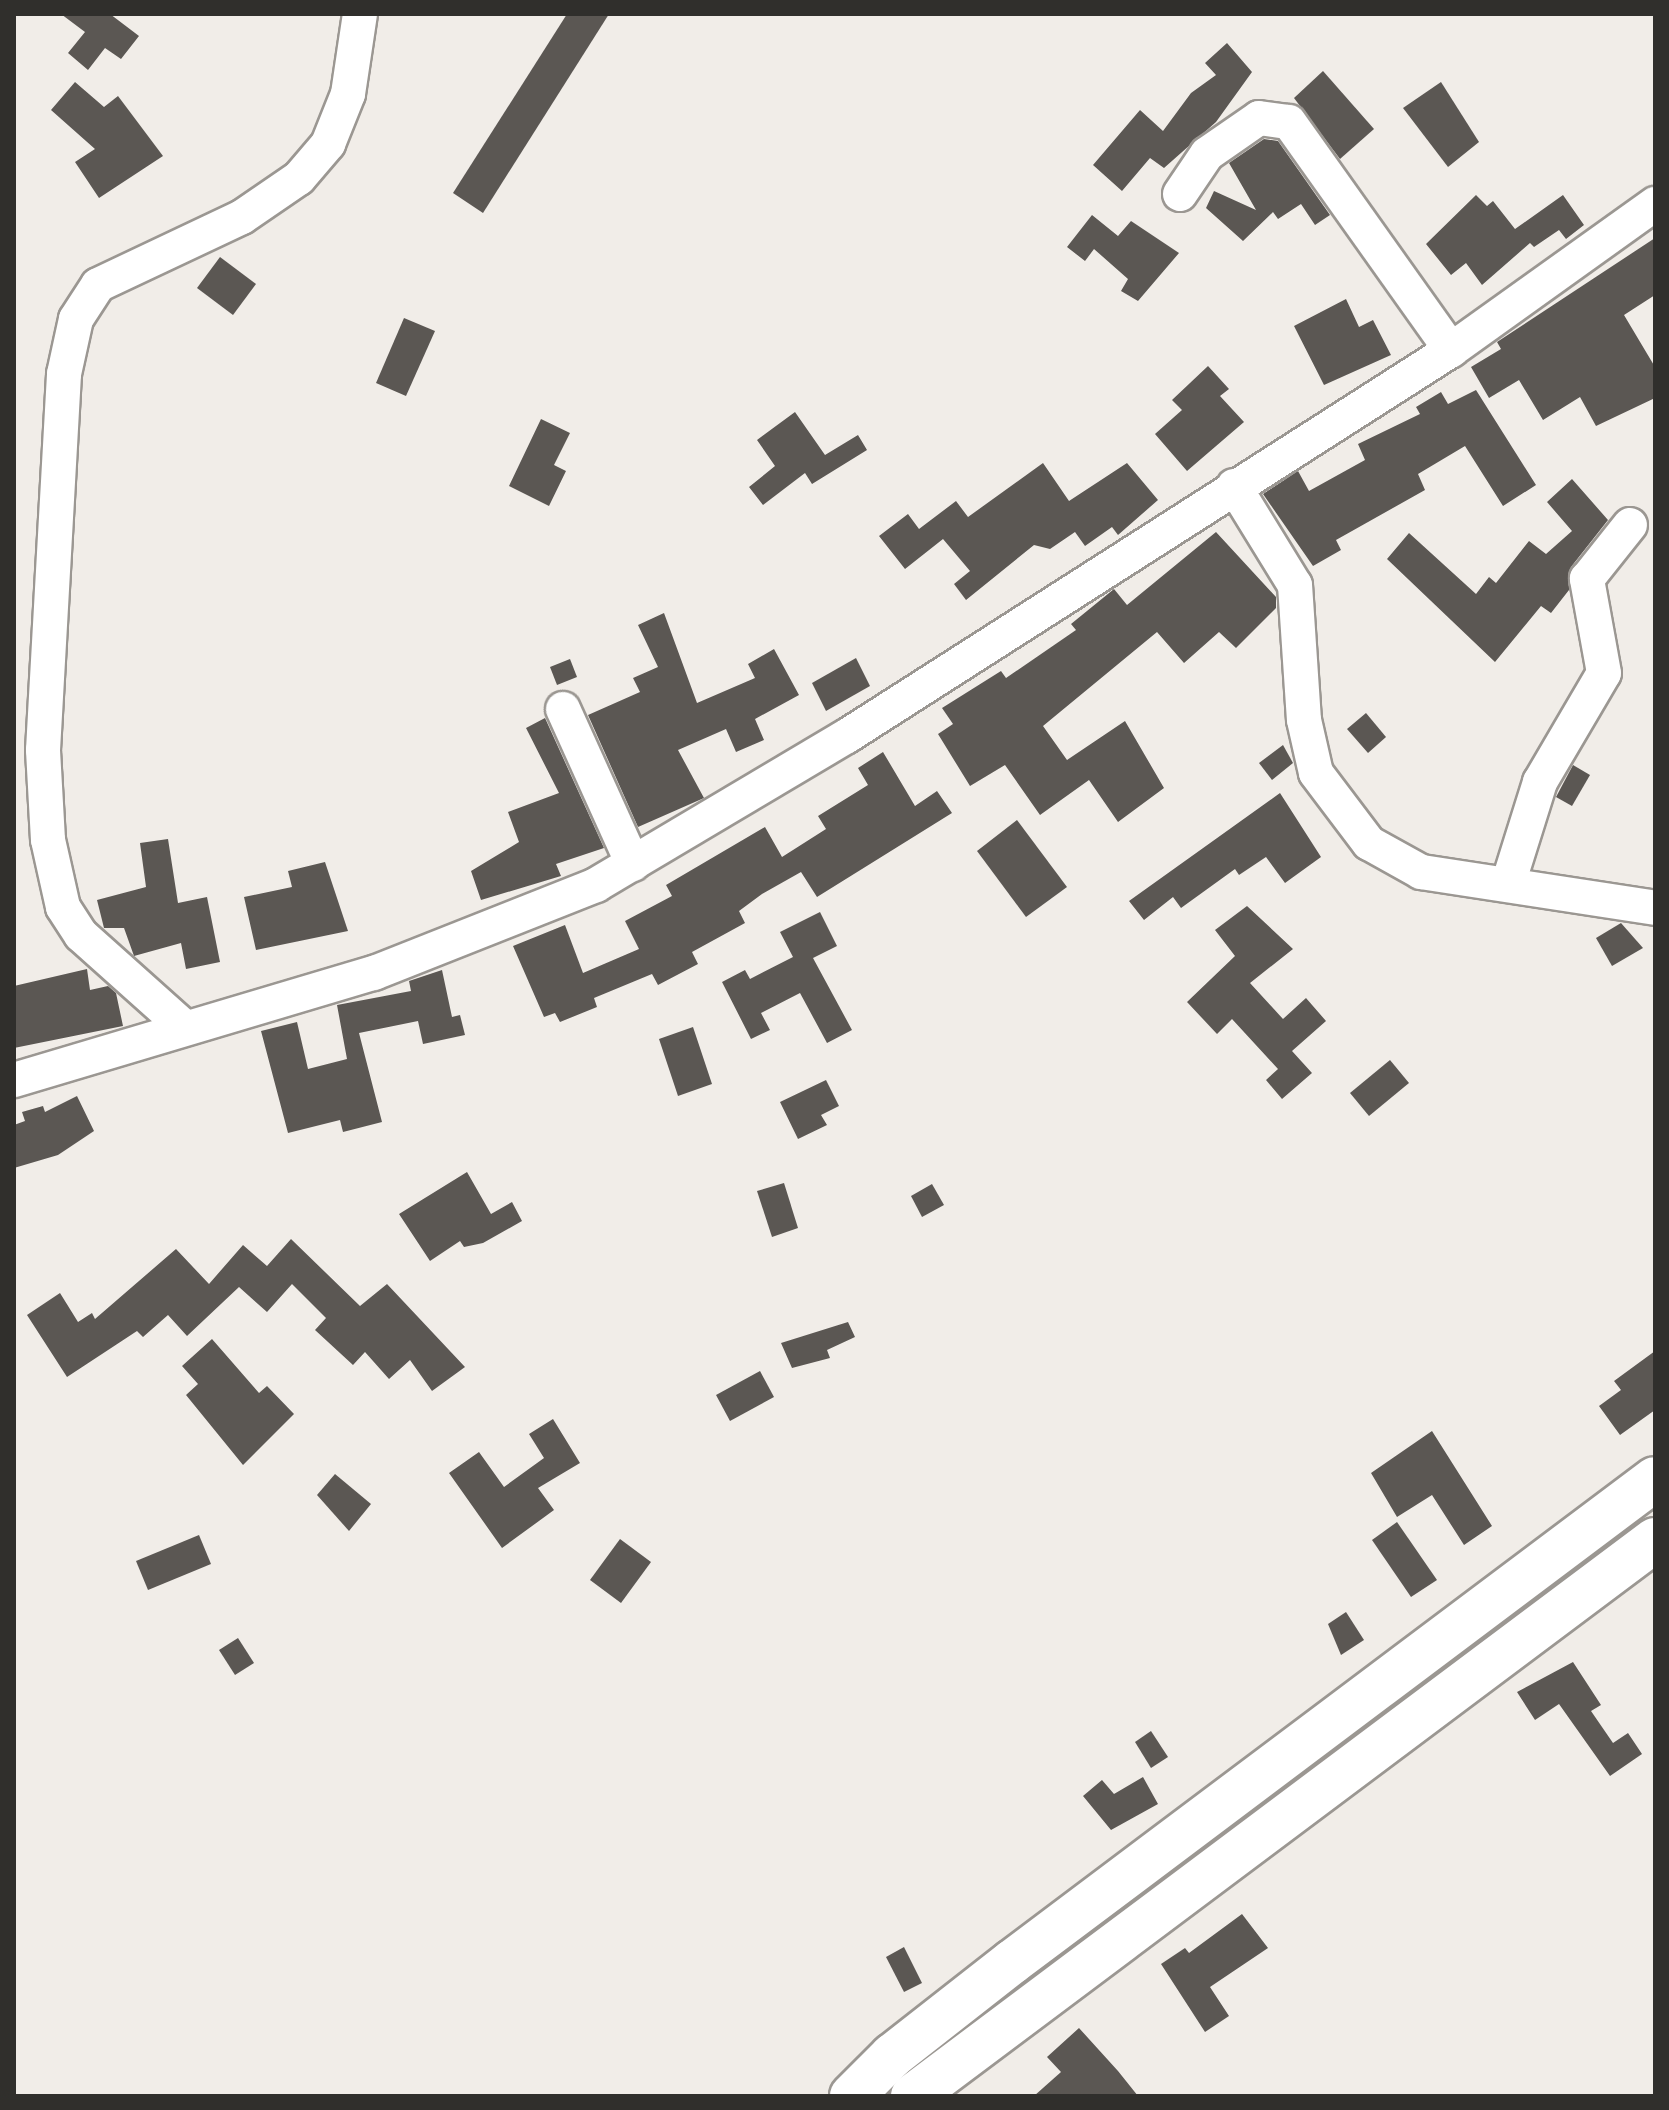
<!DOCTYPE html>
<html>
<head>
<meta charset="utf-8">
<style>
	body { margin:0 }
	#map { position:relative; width:1669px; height:2110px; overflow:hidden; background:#f1ede8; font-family:Rubik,sans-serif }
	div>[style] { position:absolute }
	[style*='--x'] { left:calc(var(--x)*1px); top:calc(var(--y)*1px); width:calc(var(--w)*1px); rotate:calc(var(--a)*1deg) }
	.building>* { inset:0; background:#5b5753 }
	.roads { filter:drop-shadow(2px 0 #9b9792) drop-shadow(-2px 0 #9b9792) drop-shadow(0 2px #9b9792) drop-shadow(0 -2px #9b9792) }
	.minor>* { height:34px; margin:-17px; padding:0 17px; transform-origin:17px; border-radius:17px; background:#fff }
	.highway>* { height:44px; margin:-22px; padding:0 22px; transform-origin:22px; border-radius:22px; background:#fff }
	span { translate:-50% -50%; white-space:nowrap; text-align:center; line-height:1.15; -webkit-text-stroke:8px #fffaf5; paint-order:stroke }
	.frame { position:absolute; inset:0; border:16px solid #302f2c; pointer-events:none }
</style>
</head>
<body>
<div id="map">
	<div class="building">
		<i style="clip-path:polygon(61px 14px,110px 14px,139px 36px,121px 59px,105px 48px,88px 70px,68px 53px,85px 32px)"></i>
		<i style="clip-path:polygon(567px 14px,609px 14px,483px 213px,453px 193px)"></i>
		<i style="clip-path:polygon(1227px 43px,1252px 72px,1216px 122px,1164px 168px,1150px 158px,1122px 191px,1093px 165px,1140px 110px,1163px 131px,1191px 93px,1216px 75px,1205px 63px)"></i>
		<i style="clip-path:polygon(1323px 71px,1374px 129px,1340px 159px,1294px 98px)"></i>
		<i style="clip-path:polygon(75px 82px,104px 107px,118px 96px,163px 156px,99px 198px,75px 162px,95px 149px,51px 110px)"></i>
		<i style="clip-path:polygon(1441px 82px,1479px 142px,1448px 167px,1403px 108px)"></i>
		<i style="clip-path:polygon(1264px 139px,1278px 141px,1330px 215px,1315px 225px,1301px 204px,1278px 219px,1273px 212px,1243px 241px,1206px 208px,1214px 191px,1256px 210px,1229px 163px)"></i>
		<i style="clip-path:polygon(1476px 195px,1487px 206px,1493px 201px,1515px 229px,1563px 195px,1584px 225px,1566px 239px,1559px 230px,1534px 247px,1530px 243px,1482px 285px,1466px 263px,1451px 275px,1426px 244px)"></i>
		<i style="clip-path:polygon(1092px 215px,1118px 236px,1131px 221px,1179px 253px,1138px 301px,1121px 291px,1128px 279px,1094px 249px,1085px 261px,1067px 247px)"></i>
		<i style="clip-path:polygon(1655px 238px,1655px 295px,1624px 315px,1655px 367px,1655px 398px,1596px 426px,1580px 397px,1543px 420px,1519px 380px,1489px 398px,1471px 367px,1501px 349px,1497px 342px)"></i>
		<i style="clip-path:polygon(220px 257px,256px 284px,233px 315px,197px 288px)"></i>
		<i style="clip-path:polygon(1346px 299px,1359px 327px,1373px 320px,1391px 355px,1324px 385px,1294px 326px)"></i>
		<i style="clip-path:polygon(404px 318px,435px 331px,406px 396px,376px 383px)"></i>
		<i style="clip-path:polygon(1208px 366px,1229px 389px,1220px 396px,1244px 422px,1187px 471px,1155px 434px,1182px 410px,1172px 400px)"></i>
		<i style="clip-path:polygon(1476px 390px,1536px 485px,1503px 506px,1465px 446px,1418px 474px,1425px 490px,1336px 540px,1341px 550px,1313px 566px,1263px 494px,1298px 471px,1309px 491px,1365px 460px,1358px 444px,1420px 414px,1416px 407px,1441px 392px,1448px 404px)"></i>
		<i style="clip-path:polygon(795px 412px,825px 455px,858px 435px,867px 450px,812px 484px,805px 473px,763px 505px,749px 487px,775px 466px,757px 440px)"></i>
		<i style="clip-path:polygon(541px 419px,570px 433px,554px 465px,566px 471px,549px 506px,509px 486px)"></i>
		<i style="clip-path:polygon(1043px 463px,1069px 501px,1127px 463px,1158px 500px,1118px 535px,1112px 527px,1085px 546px,1075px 532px,1050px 549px,1034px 545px,966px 600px,954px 584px,970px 571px,943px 539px,905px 569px,879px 536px,908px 514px,919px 529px,956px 501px,968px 517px)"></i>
		<i style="clip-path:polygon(1572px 479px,1608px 520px,1571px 567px,1569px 590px,1551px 613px,1541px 606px,1495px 662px,1387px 559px,1409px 533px,1476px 594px,1489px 577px,1496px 583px,1529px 541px,1546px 554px,1572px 531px,1547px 502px)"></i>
		<i style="clip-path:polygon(1216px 532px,1276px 597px,1276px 608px,1236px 648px,1219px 632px,1184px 663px,1157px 632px,1043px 726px,1067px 760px,1125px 721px,1164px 788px,1118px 822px,1089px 780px,1040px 815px,1005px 765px,970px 786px,938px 734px,953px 724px,942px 708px,1001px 671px,1006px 678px,1076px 630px,1071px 624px,1114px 589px,1127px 605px)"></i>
		<i style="clip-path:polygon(664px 613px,697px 703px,755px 678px,748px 664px,774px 649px,799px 695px,755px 719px,764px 740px,736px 752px,726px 729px,678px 750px,704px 798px,638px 827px,588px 715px,640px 692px,633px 678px,658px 667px,638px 625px)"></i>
		<i style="clip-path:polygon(856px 658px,870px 686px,826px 711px,812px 683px)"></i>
		<i style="clip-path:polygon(570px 659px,577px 677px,557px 685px,550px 667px)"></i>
		<i style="clip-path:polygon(1366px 713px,1386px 737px,1368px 753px,1347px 729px)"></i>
		<i style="clip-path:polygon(545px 718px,604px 848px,556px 864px,561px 876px,481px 900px,471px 871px,519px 842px,508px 812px,559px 793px,526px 728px)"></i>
		<i style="clip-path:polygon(1283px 745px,1293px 763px,1272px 780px,1259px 763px)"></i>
		<i style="clip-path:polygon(883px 752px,915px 806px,937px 791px,952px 813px,817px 897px,801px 872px,762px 894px,739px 911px,745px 923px,692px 952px,698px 964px,658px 985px,652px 974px,594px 998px,597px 1007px,560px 1022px,555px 1013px,544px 1017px,513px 946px,565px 925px,583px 973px,639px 949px,625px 921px,672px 896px,666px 885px,765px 827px,782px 857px,826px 829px,818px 816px,868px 785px,858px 768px)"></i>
		<i style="clip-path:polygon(1573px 765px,1590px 775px,1572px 806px,1556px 797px)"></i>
		<i style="clip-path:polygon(1280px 793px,1321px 857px,1285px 883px,1266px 857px,1239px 875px,1235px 869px,1181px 908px,1173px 897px,1144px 920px,1129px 901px)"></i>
		<i style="clip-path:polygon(1017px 820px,1067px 887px,1026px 917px,977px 851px)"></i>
		<i style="clip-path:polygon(168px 839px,178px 903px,207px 897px,220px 962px,186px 969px,181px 943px,134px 956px,124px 928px,104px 928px,97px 900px,146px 887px,140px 843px)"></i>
		<i style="clip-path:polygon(325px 862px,348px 931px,256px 950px,244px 897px,292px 887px,288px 871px)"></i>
		<i style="clip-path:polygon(1247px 906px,1293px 949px,1250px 983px,1283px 1019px,1306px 998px,1326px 1021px,1292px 1051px,1312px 1073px,1282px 1099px,1266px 1080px,1278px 1069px,1232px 1019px,1217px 1034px,1187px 1002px,1235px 956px,1215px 930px)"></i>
		<i style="clip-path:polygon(820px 912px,837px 946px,813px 958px,852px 1030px,827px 1043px,800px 993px,761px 1013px,770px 1030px,751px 1039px,722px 982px,745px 970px,750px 979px,793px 957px,780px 932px)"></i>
		<i style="clip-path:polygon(1621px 923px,1643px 948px,1612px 966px,1596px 938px)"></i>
		<i style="clip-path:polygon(87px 969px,90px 990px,108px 986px,116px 993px,123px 1026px,14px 1048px,14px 986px)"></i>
		<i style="clip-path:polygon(442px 970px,452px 1017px,460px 1015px,465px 1035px,423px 1044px,418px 1021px,359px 1033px,382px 1122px,343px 1132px,340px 1120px,288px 1133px,261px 1031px,297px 1022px,308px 1069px,347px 1059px,337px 1005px,411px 991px,409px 981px)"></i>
		<i style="clip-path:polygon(693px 1027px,712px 1084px,678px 1096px,659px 1039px)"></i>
		<i style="clip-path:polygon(1390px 1060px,1409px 1083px,1369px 1116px,1350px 1093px)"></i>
		<i style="clip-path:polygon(826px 1080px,839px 1106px,821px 1115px,827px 1125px,798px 1139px,780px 1102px)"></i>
		<i style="clip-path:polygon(77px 1096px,94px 1131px,58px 1155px,14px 1168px,14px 1125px,25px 1121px,22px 1112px,43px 1106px,45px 1112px)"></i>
		<i style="clip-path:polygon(467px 1172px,491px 1214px,512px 1202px,522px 1221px,483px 1243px,464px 1247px,460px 1241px,430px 1261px,399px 1214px)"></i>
		<i style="clip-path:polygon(784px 1183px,798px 1228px,772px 1237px,757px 1191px)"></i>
		<i style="clip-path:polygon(932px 1184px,944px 1205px,922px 1217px,911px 1196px)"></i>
		<i style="clip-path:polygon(291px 1239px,360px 1306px,387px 1284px,465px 1367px,432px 1391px,410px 1360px,389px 1379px,365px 1352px,353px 1365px,315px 1330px,326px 1318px,292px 1284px,267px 1312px,239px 1287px,187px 1336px,168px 1315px,143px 1337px,137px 1331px,67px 1377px,27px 1315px,60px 1293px,78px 1322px,92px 1313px,95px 1319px,176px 1249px,209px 1284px,243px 1245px,267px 1266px)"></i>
		<i style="clip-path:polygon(848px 1322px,855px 1337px,827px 1350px,830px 1358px,792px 1368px,781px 1343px)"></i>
		<i style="clip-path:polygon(212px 1339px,259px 1393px,267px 1386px,294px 1414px,243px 1465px,186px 1395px,198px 1384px,182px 1366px)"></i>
		<i style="clip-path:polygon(1655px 1351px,1655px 1410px,1620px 1435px,1599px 1406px,1621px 1390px,1614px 1381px)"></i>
		<i style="clip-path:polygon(760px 1371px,774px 1397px,730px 1421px,716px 1395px)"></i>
		<i style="clip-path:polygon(553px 1419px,580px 1463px,538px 1488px,554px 1510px,502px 1548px,449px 1473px,479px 1452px,504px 1487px,544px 1458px,529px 1434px)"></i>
		<i style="clip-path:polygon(1432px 1431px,1492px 1526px,1464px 1545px,1432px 1495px,1397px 1517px,1371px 1473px)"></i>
		<i style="clip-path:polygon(335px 1474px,371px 1504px,349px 1531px,317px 1495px)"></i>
		<i style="clip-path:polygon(1397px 1522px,1437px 1580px,1411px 1597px,1372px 1540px)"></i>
		<i style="clip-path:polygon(199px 1535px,211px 1564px,148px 1590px,136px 1561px)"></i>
		<i style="clip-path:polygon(620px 1539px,651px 1562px,621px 1603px,590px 1580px)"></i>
		<i style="clip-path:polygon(1346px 1612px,1364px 1640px,1341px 1655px,1328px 1624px)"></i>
		<i style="clip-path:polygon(238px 1638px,254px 1663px,235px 1675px,219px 1650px)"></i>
		<i style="clip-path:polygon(1573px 1662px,1601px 1705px,1591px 1711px,1613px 1743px,1628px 1733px,1642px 1754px,1610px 1776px,1559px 1704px,1535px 1720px,1517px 1692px)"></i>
		<i style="clip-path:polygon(1151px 1731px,1168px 1757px,1151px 1768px,1135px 1742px)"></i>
		<i style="clip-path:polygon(1143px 1777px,1158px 1804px,1111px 1830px,1083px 1796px,1102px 1780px,1114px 1794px)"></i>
		<i style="clip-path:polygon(1242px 1914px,1268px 1948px,1210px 1987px,1229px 2016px,1205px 2032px,1161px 1964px,1185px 1948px,1189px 1953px)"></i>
		<i style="clip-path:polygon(904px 1947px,922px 1983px,904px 1992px,886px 1957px)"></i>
		<i style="clip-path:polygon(1079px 2028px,1118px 2071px,1138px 2096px,1034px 2096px,1061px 2072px,1047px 2057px)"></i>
	</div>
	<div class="roads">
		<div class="minor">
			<i style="--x:1180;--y:194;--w:48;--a:-56"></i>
			<i style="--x:1207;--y:154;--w:63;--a:-34.7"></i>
			<i style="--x:1259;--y:118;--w:30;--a:8"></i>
			<i style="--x:1289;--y:122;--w:280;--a:54.6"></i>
			<i style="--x:1234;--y:486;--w:116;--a:58.4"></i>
			<i style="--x:1295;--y:585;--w:135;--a:86.2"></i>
			<i style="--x:1304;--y:720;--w:54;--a:77.2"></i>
			<i style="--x:1316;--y:773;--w:88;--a:52.9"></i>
			<i style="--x:1369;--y:843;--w:60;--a:29.1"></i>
			<i style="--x:1421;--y:872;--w:237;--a:8.7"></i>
			<i style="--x:563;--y:709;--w:170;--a:65.7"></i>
			<i style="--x:1509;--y:881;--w:104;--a:-72.6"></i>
			<i style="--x:1540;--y:782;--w:126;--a:-59.6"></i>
			<i style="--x:1604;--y:673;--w:96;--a:-100.3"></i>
			<i style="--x:1587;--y:579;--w:69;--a:-51.5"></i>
			<i style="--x:184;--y:1027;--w:138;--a:-138.2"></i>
			<i style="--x:81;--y:935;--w:33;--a:-123"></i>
			<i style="--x:63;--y:907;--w:69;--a:-102.6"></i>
			<i style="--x:48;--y:840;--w:90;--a:-93.2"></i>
			<i style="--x:43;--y:750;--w:377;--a:-86.8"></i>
			<i style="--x:64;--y:374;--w:56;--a:-77.7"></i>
			<i style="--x:76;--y:319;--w:40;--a:-57.1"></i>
			<i style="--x:98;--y:285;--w:159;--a:-25.3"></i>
			<i style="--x:242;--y:217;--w:69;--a:-34.4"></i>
			<i style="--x:299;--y:178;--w:45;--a:-49.5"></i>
			<i style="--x:328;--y:144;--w:54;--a:-68.2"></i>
			<i style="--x:348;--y:94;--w:81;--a:-81.5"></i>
			<i style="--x:14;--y:1080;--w:376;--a:-16.6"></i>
			<i style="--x:374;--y:973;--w:239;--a:-21.6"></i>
			<i style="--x:596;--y:885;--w:292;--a:-30.7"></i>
			<i style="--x:847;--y:736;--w:717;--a:-32.58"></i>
			<i style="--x:1451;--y:350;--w:251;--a:-35.6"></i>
		</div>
		<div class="highway">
			<i style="--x:852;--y:2096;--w:57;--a:-45"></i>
			<i style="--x:892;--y:2056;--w:152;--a:-38.1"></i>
			<i style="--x:1012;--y:1962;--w:804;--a:-36.91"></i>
			<i style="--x:913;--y:2096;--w:927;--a:-36.85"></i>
		</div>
	</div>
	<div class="frame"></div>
</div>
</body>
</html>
